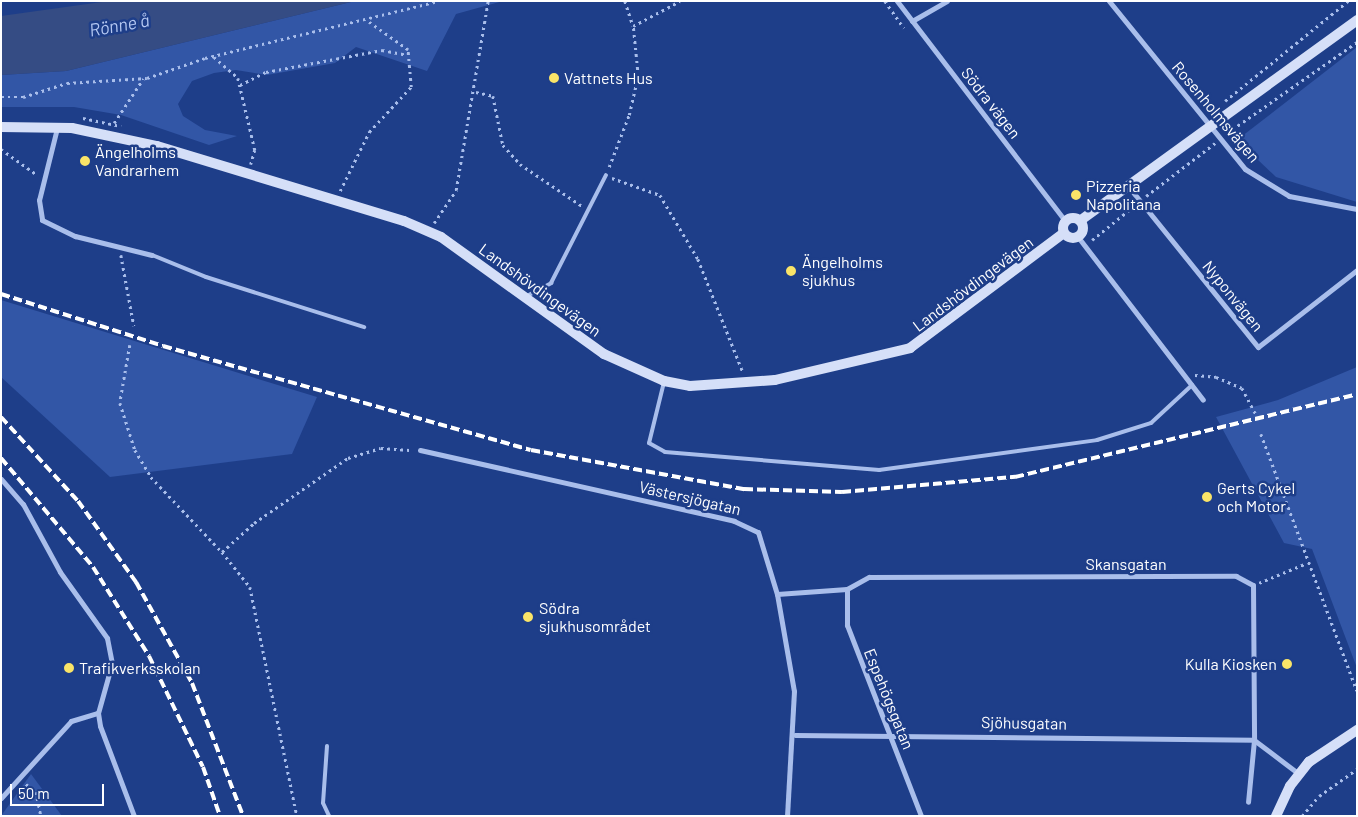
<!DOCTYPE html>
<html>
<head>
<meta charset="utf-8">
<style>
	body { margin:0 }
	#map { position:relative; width:1358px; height:817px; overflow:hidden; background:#1e3e89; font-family:Barlow,sans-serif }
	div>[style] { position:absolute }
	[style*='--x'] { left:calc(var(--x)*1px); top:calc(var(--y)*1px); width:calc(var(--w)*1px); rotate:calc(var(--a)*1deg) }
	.green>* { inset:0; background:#3256a6 }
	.water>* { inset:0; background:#354c84 }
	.path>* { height:2.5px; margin-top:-1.25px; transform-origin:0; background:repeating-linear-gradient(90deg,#a9beeb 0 2.5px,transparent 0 6.5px) }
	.lane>* { height:4px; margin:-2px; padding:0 2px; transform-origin:2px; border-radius:2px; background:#a9beeb }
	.street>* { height:5px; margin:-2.5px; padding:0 2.5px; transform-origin:2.5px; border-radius:2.5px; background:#a9beeb }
	.secondary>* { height:10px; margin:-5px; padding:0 5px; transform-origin:5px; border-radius:5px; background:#d5dff8 }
	.secondary>.ring { margin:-5px; padding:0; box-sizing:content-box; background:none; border:10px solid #d5dff8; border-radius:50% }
	.rail>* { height:4px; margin-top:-2px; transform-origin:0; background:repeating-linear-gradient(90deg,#fff 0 9px,transparent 0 13px) }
	.dots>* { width:14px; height:14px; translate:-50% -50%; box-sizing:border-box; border:2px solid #1e3e89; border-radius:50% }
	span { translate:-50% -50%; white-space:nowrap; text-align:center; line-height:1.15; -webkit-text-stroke:5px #1e3e89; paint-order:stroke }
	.poi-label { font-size:16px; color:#fff }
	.left { translate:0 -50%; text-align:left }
	.right { translate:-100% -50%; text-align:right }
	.street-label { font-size:16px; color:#fff }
	.water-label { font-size:18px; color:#b5c8f2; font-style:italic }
	.frame { position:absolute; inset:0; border:2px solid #fff; pointer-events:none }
	.scale { position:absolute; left:10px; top:784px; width:94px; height:22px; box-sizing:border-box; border:2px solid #fff; border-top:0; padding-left:6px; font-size:15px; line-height:18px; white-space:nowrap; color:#fff; -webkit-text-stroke:4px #1e3e89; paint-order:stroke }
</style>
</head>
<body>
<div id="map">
	<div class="green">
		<i style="clip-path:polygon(355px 1px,503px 1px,456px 14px,427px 71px,356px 47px,335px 63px,267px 75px,236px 70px,214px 73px,192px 81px,178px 104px,183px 116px,205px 130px,237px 136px,209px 145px,121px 115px,74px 107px,1px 107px,1px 75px,66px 71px)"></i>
		<i style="clip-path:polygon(1357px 47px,1357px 202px,1276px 177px,1237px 140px)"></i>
		<i style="clip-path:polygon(1px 300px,317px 397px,292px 454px,110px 477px,1px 377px)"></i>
		<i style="clip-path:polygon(1357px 367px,1357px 668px,1312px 549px,1284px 543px,1216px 417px,1278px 400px)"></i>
		<i style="clip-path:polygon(31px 774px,62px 816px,1px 816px)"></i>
	</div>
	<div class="water">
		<i style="clip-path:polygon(109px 1px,355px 1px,66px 71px,1px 75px,1px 16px)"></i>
	</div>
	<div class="path">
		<i style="--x:625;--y:1;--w:26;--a:72"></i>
		<i style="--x:633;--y:26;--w:53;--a:-28"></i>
		<i style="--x:885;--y:1;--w:33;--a:55"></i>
		<i style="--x:214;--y:57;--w:32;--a:41"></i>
		<i style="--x:238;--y:78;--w:74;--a:76.7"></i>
		<i style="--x:255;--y:150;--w:15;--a:106"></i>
		<i style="--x:240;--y:85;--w:29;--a:-27"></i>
		<i style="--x:266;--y:72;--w:118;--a:-10.7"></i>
		<i style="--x:382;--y:50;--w:25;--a:11"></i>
		<i style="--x:476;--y:92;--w:17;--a:13"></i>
		<i style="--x:493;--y:96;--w:50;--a:78.5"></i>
		<i style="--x:503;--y:145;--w:25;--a:48"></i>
		<i style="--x:520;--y:164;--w:75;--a:34.1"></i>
		<i style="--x:1;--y:97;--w:22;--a:0"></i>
		<i style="--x:23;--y:97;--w:46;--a:-17.7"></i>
		<i style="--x:67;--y:83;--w:80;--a:-3.6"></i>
		<i style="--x:147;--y:78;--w:61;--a:-19"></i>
		<i style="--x:205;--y:58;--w:240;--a:-13.7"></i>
		<i style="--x:1225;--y:101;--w:159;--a:-39.1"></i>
		<i style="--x:83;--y:118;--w:39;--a:12"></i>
		<i style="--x:114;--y:123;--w:53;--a:-56.6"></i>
		<i style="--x:1227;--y:133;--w:159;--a:-35"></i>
		<i style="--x:1;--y:149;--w:43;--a:35.5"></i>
		<i style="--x:609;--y:167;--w:56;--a:-69"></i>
		<i style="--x:629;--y:115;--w:40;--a:-77"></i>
		<i style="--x:638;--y:76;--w:50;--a:-95.7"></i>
		<i style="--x:612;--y:178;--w:51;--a:19.5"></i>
		<i style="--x:660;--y:195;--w:74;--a:59.3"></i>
		<i style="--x:698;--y:259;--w:122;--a:68.3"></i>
		<i style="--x:340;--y:191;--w:66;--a:-63.8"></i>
		<i style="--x:369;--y:132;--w:62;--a:-47"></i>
		<i style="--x:411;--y:87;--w:37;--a:-95"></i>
		<i style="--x:408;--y:50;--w:52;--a:-144.5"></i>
		<i style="--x:1146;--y:196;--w:87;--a:-37.5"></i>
		<i style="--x:434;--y:223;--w:40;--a:-56"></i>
		<i style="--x:456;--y:190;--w:192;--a:-80.4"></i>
		<i style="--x:1092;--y:240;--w:54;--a:-39"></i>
		<i style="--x:121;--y:255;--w:72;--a:79.6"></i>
		<i style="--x:130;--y:345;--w:59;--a:99.8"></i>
		<i style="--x:120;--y:403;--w:49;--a:72.3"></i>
		<i style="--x:135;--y:450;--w:31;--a:59"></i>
		<i style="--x:151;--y:477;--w:103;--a:46.6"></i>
		<i style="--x:222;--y:552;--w:43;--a:-42.2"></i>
		<i style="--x:254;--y:523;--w:114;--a:-34.7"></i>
		<i style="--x:348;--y:458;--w:34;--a:-17"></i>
		<i style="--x:381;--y:448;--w:32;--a:4"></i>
		<i style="--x:1195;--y:375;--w:21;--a:5"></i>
		<i style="--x:1216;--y:377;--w:28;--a:23"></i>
		<i style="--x:1242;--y:388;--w:32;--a:62"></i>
		<i style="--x:1261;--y:434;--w:274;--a:69.5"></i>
		<i style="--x:222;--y:552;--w:45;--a:51.3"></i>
		<i style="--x:250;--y:587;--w:234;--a:78.4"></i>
		<i style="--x:1259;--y:583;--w:52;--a:-22.6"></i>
		<i style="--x:26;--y:784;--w:13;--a:39"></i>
		<i style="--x:36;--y:792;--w:25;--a:78"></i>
		<i style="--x:1302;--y:816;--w:26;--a:-50"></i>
		<i style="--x:1319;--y:796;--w:47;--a:-35.4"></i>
	</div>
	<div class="lane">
		<i style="--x:152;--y:255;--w:58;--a:22.2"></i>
		<i style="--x:206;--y:277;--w:166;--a:17.6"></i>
		<i style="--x:525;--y:297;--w:30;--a:-28"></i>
		<i style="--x:551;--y:283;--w:121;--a:-63"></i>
		<i style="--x:664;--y:382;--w:63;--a:103.8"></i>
		<i style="--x:649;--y:443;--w:18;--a:29"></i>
		<i style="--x:665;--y:452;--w:215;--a:4.8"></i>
		<i style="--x:879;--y:470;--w:220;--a:-7.8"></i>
		<i style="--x:1097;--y:440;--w:57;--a:-17.5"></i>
		<i style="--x:1151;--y:423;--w:56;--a:-42.8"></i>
		<i style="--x:327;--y:746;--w:57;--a:94"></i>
		<i style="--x:323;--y:803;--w:14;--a:65"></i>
	</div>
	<div class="street">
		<i style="--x:897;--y:1;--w:277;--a:52.6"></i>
		<i style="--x:1109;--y:1;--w:216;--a:51"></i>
		<i style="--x:1245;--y:169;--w:52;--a:31.5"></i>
		<i style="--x:1289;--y:196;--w:69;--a:10.8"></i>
		<i style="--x:912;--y:21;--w:40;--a:-29.7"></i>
		<i style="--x:57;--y:128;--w:74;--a:104"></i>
		<i style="--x:39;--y:200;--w:20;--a:81"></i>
		<i style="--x:42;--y:220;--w:37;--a:26"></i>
		<i style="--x:75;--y:236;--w:79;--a:13.9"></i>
		<i style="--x:1128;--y:186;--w:207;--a:51.1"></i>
		<i style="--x:1258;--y:347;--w:125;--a:-37.9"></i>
		<i style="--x:1078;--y:237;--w:205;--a:52.5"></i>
		<i style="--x:420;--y:450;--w:322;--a:12.7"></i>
		<i style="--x:734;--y:521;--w:26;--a:25"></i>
		<i style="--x:758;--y:532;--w:65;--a:73"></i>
		<i style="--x:777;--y:594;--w:98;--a:80.1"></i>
		<i style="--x:794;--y:691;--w:125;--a:93.2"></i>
		<i style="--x:1;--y:479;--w:33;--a:49"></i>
		<i style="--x:23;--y:504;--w:77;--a:61.4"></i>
		<i style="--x:60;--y:572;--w:81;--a:54.5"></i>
		<i style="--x:107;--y:638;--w:25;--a:79"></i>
		<i style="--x:112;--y:663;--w:52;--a:105.6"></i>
		<i style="--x:98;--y:713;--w:13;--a:81"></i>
		<i style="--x:100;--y:726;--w:96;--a:69.3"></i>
		<i style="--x:847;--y:589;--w:25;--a:-29"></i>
		<i style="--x:869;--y:577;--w:367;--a:-0.2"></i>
		<i style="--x:1236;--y:576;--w:19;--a:28"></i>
		<i style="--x:1253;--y:585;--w:155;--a:89.6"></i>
		<i style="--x:1254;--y:740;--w:56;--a:37.1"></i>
		<i style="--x:847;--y:589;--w:36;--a:90"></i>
		<i style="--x:847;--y:625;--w:205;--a:68.8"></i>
		<i style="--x:777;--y:594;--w:70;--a:-4.1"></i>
		<i style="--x:795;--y:735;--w:459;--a:0.6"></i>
		<i style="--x:1254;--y:740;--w:62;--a:95.5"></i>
		<i style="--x:1;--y:798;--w:104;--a:-47.7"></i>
		<i style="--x:71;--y:721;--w:28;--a:-17"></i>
	</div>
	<div class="secondary">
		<i style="--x:1;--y:127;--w:71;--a:0.8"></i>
		<i style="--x:72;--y:128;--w:87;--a:12"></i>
		<i style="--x:157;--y:146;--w:258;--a:16.9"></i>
		<i style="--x:404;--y:221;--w:40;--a:23.4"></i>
		<i style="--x:441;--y:237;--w:201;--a:35.7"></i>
		<i style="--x:604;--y:354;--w:66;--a:24.2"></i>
		<i style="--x:664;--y:381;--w:26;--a:11"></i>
		<i style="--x:690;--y:386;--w:85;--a:-4"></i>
		<i style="--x:775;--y:380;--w:139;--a:-13.3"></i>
		<i style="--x:910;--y:348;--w:192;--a:-36.8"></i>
		<i class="ring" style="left:1063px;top:218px;width:10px;height:10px"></i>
		<i style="--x:1081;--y:220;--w:341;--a:-35.9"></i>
		<i style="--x:1276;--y:816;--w:33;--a:-65"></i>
		<i style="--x:1290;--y:786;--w:31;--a:-52"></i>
		<i style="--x:1309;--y:762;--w:58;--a:-33.7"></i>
	</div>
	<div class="rail">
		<i style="--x:1;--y:294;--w:170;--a:17.8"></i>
		<i style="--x:163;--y:346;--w:382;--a:15.8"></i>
		<i style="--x:531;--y:450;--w:217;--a:10.4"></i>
		<i style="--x:744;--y:489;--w:98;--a:1.8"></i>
		<i style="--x:842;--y:492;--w:174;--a:-5"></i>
		<i style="--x:1015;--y:477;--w:352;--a:-13.6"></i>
		<i style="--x:1;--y:417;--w:114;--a:47.5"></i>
		<i style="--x:78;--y:501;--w:100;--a:54.4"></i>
		<i style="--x:136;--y:582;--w:115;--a:61"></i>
		<i style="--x:192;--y:683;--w:142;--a:69"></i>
		<i style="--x:1;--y:458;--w:143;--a:49.8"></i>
		<i style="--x:93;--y:567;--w:105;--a:57.8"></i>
		<i style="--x:149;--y:656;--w:123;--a:64.1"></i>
		<i style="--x:203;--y:767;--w:52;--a:70.9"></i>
	</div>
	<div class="dots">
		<i style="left:554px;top:78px;background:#fae468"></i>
		<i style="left:85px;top:161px;background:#fae468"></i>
		<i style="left:1076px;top:195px;background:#fae468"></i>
		<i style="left:791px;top:271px;background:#fae468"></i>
		<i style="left:1207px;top:497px;background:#fae468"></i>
		<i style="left:528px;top:617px;background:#fae468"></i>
		<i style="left:1287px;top:664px;background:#fae468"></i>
		<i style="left:69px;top:668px;background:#fae468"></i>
	</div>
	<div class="poi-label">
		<span class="left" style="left:564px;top:78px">Vattnets Hus</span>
		<span class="left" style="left:95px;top:161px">Ängelholms<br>Vandrarhem</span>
		<span class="left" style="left:1086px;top:195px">Pizzeria<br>Napolitana</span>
		<span class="left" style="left:802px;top:271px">Ängelholms<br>sjukhus</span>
		<span class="left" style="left:1217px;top:497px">Gerts Cykel<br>och Motor</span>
		<span class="left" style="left:539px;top:617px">Södra<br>sjukhusområdet</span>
		<span class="right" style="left:1277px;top:664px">Kulla Kiosken</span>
		<span class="left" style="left:79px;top:668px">Trafikverksskolan</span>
	</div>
	<div class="street-label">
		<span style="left:991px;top:103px;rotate:52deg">Södra vägen</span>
		<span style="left:1216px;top:112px;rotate:50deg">Rosenholmsvägen</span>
		<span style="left:973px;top:284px;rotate:-37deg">Landshövdingevägen</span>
		<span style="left:540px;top:290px;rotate:36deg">Landshövdingevägen</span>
		<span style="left:1233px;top:296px;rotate:51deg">Nyponvägen</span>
		<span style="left:690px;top:498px;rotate:13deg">Västersjögatan</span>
		<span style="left:1126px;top:564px">Skansgatan</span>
		<span style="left:889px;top:699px;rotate:68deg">Espehögsgatan</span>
		<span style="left:1024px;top:723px;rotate:1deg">Sjöhusgatan</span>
	</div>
	<div class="water-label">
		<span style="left:119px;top:25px;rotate:-10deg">Rönne å</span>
	</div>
	<div class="frame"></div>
	<div class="scale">50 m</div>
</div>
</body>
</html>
